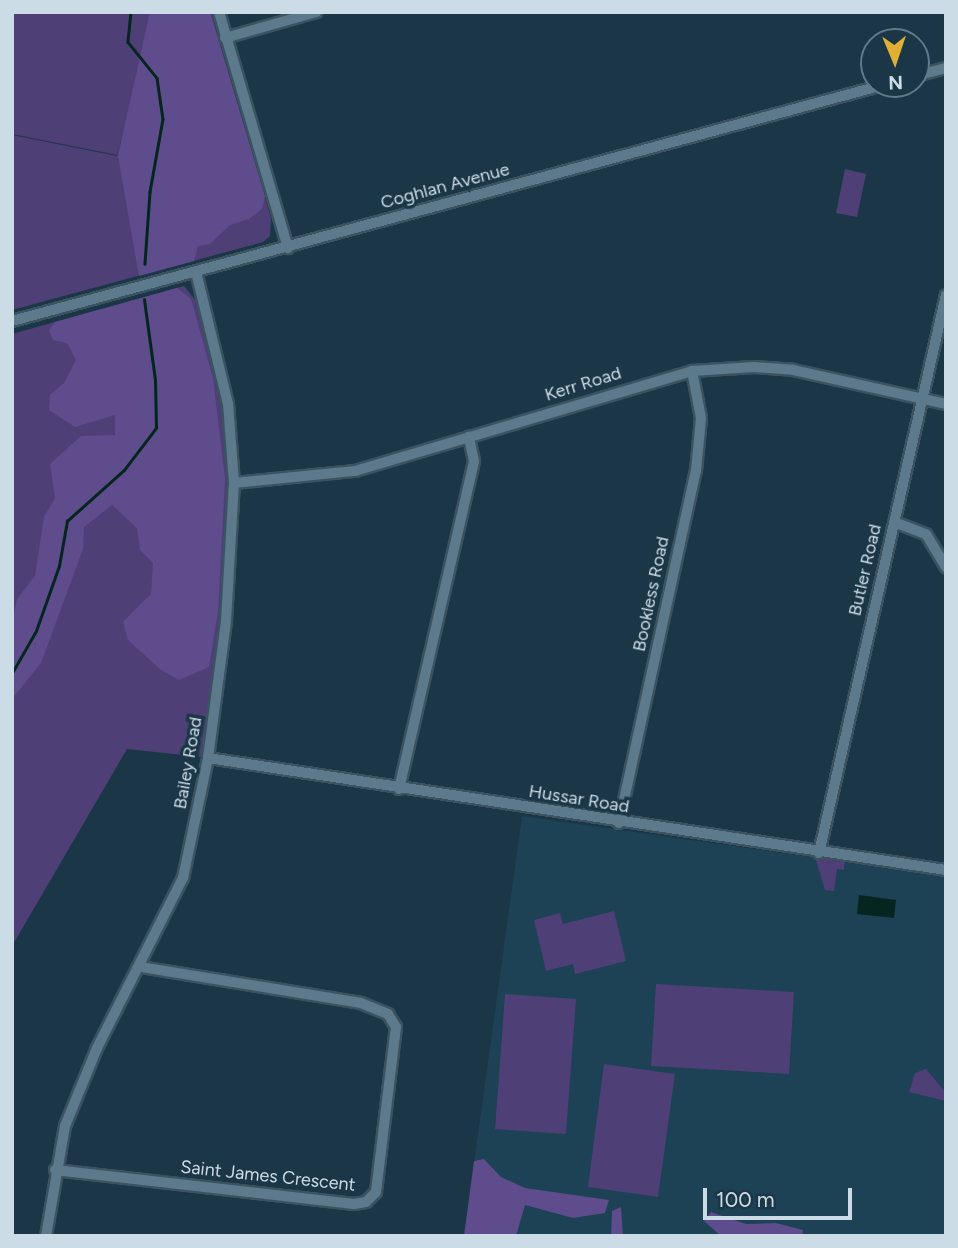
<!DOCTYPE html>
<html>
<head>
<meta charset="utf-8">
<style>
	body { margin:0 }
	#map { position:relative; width:958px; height:1248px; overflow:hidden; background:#1b3747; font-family:Figtree,sans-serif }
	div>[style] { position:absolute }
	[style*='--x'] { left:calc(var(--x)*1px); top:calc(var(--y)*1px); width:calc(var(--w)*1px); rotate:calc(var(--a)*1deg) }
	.built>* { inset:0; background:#1d4155 }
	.green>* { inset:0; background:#4f3f77 }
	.forest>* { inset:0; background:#5f4c8c }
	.water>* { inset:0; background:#04261f }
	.stream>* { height:2.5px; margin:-1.25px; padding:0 1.25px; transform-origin:1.25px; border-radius:1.25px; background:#04261f }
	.roads { filter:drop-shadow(2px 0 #3b5361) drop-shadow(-2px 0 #3b5361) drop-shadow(0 2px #3b5361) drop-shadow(0 -2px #3b5361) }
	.minor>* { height:10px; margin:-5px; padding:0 5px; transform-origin:5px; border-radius:5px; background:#5c7a8c }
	span { translate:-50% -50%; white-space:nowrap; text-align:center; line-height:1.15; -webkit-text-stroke:7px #1b3747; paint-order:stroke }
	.street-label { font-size:18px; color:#ccdce6 }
	.frame { position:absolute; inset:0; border:14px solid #ccdce6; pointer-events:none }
	.north { position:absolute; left:860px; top:28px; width:70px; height:70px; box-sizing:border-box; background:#1b3747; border:2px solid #627987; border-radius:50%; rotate:178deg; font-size:19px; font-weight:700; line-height:28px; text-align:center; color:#ccdce6 }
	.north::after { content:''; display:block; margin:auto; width:24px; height:32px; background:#dfb034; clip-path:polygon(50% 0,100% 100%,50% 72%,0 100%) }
	.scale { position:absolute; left:703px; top:1188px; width:149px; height:32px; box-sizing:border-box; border:4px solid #ccdce6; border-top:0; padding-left:9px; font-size:21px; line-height:24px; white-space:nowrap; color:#ccdce6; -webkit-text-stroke:5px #1b3747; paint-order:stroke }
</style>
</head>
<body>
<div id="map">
	<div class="built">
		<i style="clip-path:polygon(522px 816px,946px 876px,946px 1236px,464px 1236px)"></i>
	</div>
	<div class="green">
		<i style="clip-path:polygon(12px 12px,211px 12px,271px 218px,270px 236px,263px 242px,12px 310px,12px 135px,117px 156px,123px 132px,117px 155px,12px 134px)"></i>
		<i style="clip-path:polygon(845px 169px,866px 174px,857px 217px,836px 213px)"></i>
		<i style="clip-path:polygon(184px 286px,197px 302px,218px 378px,229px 478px,223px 609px,202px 757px,127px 749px,12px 946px,12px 334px)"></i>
		<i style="clip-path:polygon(814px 854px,845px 858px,844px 870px,837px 869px,834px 891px,825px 890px)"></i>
		<i style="clip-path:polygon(614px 911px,626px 961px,575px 974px,573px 964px,546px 971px,534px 920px,560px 913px,563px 924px)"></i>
		<i style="clip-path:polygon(656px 984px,794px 992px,789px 1074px,651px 1066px)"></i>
		<i style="clip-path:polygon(505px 994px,576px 999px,566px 1134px,495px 1129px)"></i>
		<i style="clip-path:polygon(604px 1064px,675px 1074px,658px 1197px,588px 1187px)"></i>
		<i style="clip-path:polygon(926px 1069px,946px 1093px,946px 1101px,909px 1092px,915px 1073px)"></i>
	</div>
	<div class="forest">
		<i style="clip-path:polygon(150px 12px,210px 12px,265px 196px,262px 209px,249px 219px,230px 225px,210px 244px,198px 246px,194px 261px,139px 276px,118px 156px)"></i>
		<i style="clip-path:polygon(177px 288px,191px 299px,213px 378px,225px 479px,218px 611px,209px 667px,179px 680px,161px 670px,128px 640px,123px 622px,151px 594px,153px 563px,140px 550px,137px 528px,112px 505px,84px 527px,83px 549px,41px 663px,12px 699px,12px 623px,17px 599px,35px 576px,44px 517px,55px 498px,50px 464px,81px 436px,115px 435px,115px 415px,75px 427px,49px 410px,50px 395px,64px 383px,76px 360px,67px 343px,53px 340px,49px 330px,55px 322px)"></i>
		<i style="clip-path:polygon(484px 1159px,501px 1177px,525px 1188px,609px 1200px,605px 1213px,573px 1218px,525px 1205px,516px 1236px,464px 1236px,474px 1161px)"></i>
		<i style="clip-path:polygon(621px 1207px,623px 1236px,611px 1236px,612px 1211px)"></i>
		<i style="clip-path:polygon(711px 1212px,746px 1224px,776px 1223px,803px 1230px,802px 1236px,721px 1236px,704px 1221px)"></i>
	</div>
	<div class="water">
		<i style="clip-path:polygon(859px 895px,896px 900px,894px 918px,857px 914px)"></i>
	</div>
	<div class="stream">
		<i style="--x:131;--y:12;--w:30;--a:96"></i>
		<i style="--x:128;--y:42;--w:46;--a:51.1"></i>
		<i style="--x:157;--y:78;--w:41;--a:81.7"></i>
		<i style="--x:163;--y:119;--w:74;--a:100.1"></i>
		<i style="--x:150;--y:192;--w:72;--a:94"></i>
		<i style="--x:12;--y:673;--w:48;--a:-60.3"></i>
		<i style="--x:36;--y:631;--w:69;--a:-70.5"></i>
		<i style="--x:59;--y:566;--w:46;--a:-79.9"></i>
		<i style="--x:67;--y:521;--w:76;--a:-41.8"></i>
		<i style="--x:124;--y:470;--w:53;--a:-52.7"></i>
		<i style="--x:156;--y:428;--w:48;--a:-91.2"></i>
		<i style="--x:155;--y:380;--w:81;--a:-97.8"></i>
	</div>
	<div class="roads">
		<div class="minor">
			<i style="--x:219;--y:12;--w:246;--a:73.7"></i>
			<i style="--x:225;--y:38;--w:95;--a:-15.9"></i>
			<i style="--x:916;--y:76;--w:31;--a:-15"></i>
			<i style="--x:12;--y:321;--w:907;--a:-15.16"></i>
			<i style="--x:234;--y:483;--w:122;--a:-5.7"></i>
			<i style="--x:355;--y:471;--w:352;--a:-16.5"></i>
			<i style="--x:692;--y:371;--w:62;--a:-3.7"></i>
			<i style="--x:754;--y:367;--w:39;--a:4"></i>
			<i style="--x:793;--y:370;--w:157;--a:12.5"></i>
			<i style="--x:894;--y:522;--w:34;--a:21"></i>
			<i style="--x:926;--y:534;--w:39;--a:59"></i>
			<i style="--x:208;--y:758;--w:746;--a:8.63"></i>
			<i style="--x:399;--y:789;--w:336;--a:-77.1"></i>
			<i style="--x:474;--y:461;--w:25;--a:-102"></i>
			<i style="--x:619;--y:823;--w:360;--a:-77.7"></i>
			<i style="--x:696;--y:471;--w:53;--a:-84.6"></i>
			<i style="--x:701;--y:418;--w:48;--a:-100.8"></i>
			<i style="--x:819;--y:853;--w:572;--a:-77.18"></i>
			<i style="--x:55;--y:1170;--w:301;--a:6.5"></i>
			<i style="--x:354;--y:1204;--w:12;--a:-9"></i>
			<i style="--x:366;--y:1202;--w:14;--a:-45"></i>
			<i style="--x:376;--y:1192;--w:166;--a:-83.1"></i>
			<i style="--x:396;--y:1027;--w:15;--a:-122"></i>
			<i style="--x:388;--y:1014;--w:29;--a:-158"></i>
			<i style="--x:361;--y:1003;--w:222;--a:-170.7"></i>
			<i style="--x:46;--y:1236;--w:112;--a:-80.2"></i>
			<i style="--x:65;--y:1126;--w:84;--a:-67.7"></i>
			<i style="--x:97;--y:1048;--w:191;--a:-63.2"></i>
			<i style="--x:183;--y:878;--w:123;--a:-78.2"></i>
			<i style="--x:208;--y:758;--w:138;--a:-82.5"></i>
			<i style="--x:226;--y:621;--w:138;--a:-86.7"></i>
			<i style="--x:234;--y:483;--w:79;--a:-94.3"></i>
			<i style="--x:228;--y:404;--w:136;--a:-103.6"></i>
		</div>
	</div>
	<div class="street-label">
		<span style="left:445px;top:186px;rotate:-15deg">Coghlan Avenue</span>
		<span style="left:583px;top:384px;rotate:-17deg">Kerr Road</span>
		<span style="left:865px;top:570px;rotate:-77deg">Butler Road</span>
		<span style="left:651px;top:594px;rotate:-78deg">Bookless Road</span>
		<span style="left:188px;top:763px;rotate:-80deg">Bailey Road</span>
		<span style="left:579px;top:799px;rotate:9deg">Hussar Road</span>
		<span style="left:268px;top:1176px;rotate:6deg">Saint James Crescent</span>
	</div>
	<div class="frame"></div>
	<div class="north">N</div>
	<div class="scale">100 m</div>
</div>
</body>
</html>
